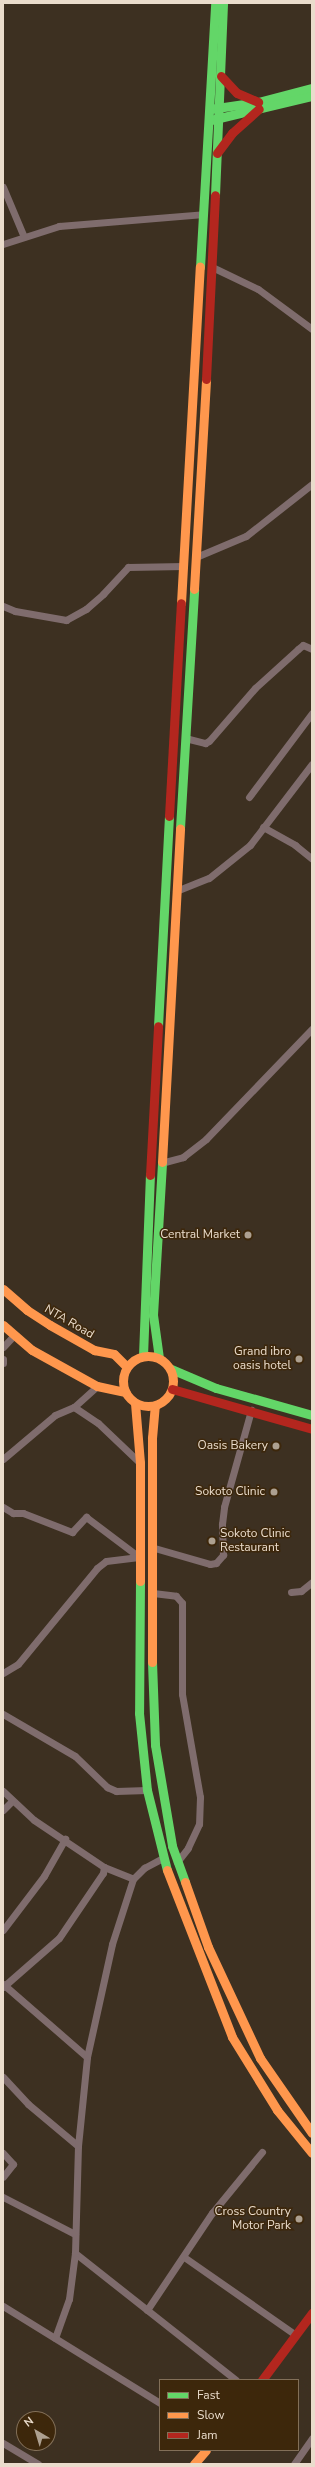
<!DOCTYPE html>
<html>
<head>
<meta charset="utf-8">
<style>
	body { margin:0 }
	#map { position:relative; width:315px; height:2467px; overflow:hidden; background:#3d3021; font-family:"Nunito Sans",sans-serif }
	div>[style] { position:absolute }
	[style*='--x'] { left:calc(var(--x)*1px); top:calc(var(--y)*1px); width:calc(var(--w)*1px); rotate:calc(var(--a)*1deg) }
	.street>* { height:7px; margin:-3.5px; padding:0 3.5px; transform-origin:3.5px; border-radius:3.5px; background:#7f6c6d }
	.fast>* { height:9px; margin:-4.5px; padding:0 4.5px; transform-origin:4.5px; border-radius:4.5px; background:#63d668 }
	.slow>* { height:9px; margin:-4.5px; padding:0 4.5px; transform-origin:4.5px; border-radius:4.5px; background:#ff974d }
	.slow>.ring { margin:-4.5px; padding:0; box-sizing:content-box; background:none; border:9px solid #ff974d; border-radius:50% }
	.jam>* { height:9px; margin:-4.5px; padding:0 4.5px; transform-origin:4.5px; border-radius:4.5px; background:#b3261e }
	.dots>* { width:11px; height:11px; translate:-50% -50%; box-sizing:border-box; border:2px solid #3d270b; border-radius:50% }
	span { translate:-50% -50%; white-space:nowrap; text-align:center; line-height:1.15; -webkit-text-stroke:3px #3d270b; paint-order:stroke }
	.poi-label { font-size:12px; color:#eadccc }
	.right { translate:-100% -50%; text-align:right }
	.left { translate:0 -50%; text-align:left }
	.street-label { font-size:12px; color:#eadccc }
	.frame { position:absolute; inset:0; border:4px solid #eadccc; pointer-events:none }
	.legend { position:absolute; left:159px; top:2379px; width:140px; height:72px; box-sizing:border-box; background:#3d270b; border:1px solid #826f58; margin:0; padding:5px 7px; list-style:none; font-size:12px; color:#eadccc }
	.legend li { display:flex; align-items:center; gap:8px; height:20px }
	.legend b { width:20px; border:1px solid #826f58 }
	.north { position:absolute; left:16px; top:2411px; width:40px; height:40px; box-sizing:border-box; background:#3d270b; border:1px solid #826f58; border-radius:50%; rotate:322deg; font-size:11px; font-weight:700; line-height:16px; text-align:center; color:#eadccc }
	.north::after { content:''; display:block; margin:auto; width:14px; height:18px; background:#ada090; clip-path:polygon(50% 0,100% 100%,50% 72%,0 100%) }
</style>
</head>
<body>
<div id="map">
	<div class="street">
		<i style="--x:3;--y:187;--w:54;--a:67.2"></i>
		<i style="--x:3;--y:244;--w:59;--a:-17.8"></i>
		<i style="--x:59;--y:226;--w:145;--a:-4.7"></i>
		<i style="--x:212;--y:267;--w:51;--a:25.6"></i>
		<i style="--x:258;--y:289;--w:67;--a:36.5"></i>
		<i style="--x:196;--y:557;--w:54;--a:-22.8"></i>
		<i style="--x:246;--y:536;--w:84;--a:-38.2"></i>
		<i style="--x:3;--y:606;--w:13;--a:23"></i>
		<i style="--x:15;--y:611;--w:52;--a:10"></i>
		<i style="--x:66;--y:620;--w:23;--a:-29"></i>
		<i style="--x:86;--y:609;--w:23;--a:-41"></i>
		<i style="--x:103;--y:594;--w:37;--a:-47"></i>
		<i style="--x:128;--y:567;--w:56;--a:-1"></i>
		<i style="--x:185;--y:738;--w:21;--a:14"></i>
		<i style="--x:205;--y:743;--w:4;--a:-27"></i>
		<i style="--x:209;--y:741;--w:70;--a:-49"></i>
		<i style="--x:255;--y:688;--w:58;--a:-42.2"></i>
		<i style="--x:298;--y:649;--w:6;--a:-39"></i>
		<i style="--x:303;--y:645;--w:10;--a:24"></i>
		<i style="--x:249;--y:797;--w:105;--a:-53.1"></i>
		<i style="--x:263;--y:827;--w:37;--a:29"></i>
		<i style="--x:295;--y:845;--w:22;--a:39"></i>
		<i style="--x:176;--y:891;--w:35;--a:-22"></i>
		<i style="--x:209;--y:878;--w:53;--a:-38.8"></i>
		<i style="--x:250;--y:845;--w:102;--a:-52.6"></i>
		<i style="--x:161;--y:1163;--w:23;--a:-15"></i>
		<i style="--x:183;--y:1157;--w:29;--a:-38"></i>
		<i style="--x:206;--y:1139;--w:153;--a:-46.1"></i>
		<i style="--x:3;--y:1347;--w:16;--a:-47"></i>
		<i style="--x:3;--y:1359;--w:4;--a:90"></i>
		<i style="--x:74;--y:1407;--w:31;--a:-42"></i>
		<i style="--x:3;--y:1459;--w:68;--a:-40.2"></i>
		<i style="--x:55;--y:1415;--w:21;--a:-23"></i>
		<i style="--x:74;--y:1407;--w:29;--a:34"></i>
		<i style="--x:98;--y:1423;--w:58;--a:43.6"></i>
		<i style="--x:3;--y:1507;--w:12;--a:31"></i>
		<i style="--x:13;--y:1513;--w:10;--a:0"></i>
		<i style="--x:23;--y:1513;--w:53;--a:21.2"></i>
		<i style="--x:72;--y:1532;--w:21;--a:-47"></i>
		<i style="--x:86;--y:1517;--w:66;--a:37"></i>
		<i style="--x:151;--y:1547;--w:61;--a:16.1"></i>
		<i style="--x:210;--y:1564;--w:6;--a:-9"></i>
		<i style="--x:216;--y:1563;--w:11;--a:-49"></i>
		<i style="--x:223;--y:1555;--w:31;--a:-92"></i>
		<i style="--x:222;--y:1524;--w:17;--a:-83"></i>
		<i style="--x:224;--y:1507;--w:101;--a:-74.4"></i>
		<i style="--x:291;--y:1592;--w:10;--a:-6"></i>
		<i style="--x:301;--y:1591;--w:14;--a:-39"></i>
		<i style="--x:153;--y:1593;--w:23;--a:7"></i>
		<i style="--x:176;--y:1596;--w:9;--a:49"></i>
		<i style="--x:182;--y:1603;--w:91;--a:90"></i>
		<i style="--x:182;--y:1694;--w:105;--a:80.1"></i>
		<i style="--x:200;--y:1797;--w:27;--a:92"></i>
		<i style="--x:199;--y:1824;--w:26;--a:115"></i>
		<i style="--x:188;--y:1848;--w:18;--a:128"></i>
		<i style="--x:3;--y:1673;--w:17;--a:-31"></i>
		<i style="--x:18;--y:1664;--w:124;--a:-50.5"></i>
		<i style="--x:97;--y:1568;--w:11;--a:-38"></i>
		<i style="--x:106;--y:1561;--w:33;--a:-7"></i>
		<i style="--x:3;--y:1714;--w:83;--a:30.3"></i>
		<i style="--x:75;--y:1756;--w:45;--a:44.1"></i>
		<i style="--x:107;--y:1787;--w:10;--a:24"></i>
		<i style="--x:116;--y:1791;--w:31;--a:-2"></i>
		<i style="--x:3;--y:1791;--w:42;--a:43.1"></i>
		<i style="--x:34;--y:1820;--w:84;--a:33.9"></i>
		<i style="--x:104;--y:1867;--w:31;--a:22"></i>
		<i style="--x:3;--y:1810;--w:13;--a:-45"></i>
		<i style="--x:3;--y:1930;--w:68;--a:-52.8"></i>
		<i style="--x:44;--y:1876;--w:43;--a:-60.4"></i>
		<i style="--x:3;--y:1984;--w:111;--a:41"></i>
		<i style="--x:3;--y:1987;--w:74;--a:-41.2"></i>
		<i style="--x:59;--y:1938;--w:78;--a:-55.9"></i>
		<i style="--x:103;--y:1873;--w:6;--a:-81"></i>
		<i style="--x:3;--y:2077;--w:37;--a:47"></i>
		<i style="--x:28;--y:2104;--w:65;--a:40"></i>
		<i style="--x:3;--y:2153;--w:15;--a:48"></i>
		<i style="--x:13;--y:2164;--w:16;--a:128"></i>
		<i style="--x:3;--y:2197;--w:81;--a:27.2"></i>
		<i style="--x:75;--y:2253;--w:205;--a:38.3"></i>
		<i style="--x:184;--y:2257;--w:136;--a:34.9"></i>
		<i style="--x:3;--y:2306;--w:185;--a:31.7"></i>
		<i style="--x:147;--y:2310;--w:117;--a:-56.2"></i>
		<i style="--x:212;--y:2213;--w:79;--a:-50.7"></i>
		<i style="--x:55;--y:2338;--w:41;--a:-70.3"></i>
		<i style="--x:69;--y:2299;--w:46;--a:-82.6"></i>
		<i style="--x:75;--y:2253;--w:107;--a:-88.4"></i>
		<i style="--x:78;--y:2146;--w:89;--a:-84.2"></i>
		<i style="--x:87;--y:2057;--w:116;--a:-77.5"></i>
		<i style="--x:112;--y:1944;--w:68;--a:-72.1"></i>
		<i style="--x:133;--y:1879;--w:16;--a:-45"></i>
		<i style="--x:144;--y:1868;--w:21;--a:-28"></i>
		<i style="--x:3;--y:2443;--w:41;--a:31"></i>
		<i style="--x:294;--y:2464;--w:32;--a:-55"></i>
	</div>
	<div class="fast">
		<i style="--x:210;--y:109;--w:49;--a:-8.3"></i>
		<i style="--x:258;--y:102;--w:56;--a:-14.5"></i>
		<i style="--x:211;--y:120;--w:104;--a:-13.4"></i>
		<i style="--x:215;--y:195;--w:192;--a:-87.6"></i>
		<i style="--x:200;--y:267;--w:264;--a:-86.7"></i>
		<i style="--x:180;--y:828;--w:239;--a:-86.6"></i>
		<i style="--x:158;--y:1026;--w:210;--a:-87"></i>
		<i style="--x:143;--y:1356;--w:181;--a:-87.8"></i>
		<i style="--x:159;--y:1358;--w:43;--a:-97.9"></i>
		<i style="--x:153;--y:1315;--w:153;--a:-86.6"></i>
		<i style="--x:171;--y:1369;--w:49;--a:22.9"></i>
		<i style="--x:216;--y:1388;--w:100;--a:15.7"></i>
		<i style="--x:140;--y:1581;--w:132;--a:90.4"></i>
		<i style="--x:139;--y:1713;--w:77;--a:84.1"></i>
		<i style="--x:147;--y:1790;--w:82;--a:76"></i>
		<i style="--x:152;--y:1662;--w:83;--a:87.9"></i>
		<i style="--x:155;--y:1745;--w:102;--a:80.4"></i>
		<i style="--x:172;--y:1846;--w:38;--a:70"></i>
	</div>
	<div class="slow">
		<i style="--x:194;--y:589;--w:210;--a:-86.7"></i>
		<i style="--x:181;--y:603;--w:337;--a:-86.8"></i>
		<i style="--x:162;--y:1162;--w:334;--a:-86.9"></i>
		<i style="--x:3;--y:1289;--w:32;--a:41"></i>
		<i style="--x:27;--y:1310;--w:27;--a:33"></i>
		<i style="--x:50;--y:1325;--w:51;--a:29.6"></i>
		<i style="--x:94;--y:1350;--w:20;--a:11"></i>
		<i style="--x:114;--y:1354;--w:18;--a:45"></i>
		<i style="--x:3;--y:1325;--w:38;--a:41"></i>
		<i style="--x:32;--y:1350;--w:74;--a:29"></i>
		<i style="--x:97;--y:1386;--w:29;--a:12"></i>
		<i class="ring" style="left:123px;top:1356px;width:41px;height:41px"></i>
		<i style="--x:135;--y:1403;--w:60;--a:85.2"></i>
		<i style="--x:140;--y:1463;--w:118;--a:90"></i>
		<i style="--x:152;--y:1662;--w:224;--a:-90"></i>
		<i style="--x:152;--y:1438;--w:32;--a:-85"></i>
		<i style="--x:167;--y:1870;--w:179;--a:68.7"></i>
		<i style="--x:232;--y:2037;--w:86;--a:58.3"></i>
		<i style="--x:277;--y:2110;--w:55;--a:50.9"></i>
		<i style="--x:185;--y:1882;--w:69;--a:70.5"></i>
		<i style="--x:208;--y:1947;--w:123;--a:64.9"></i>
		<i style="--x:260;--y:2058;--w:91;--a:55.3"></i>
		<i style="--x:194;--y:2464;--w:18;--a:-49"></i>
	</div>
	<div class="jam">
		<i style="--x:221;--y:76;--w:23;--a:47"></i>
		<i style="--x:237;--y:93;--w:23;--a:23"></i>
		<i style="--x:217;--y:153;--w:25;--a:-53"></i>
		<i style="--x:232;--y:133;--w:36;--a:-42"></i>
		<i style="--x:206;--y:379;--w:184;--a:-87.2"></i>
		<i style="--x:169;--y:816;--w:213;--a:-86.8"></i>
		<i style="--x:150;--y:1175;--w:149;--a:-86.9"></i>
		<i style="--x:172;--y:1389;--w:146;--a:15.9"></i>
		<i style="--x:262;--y:2380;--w:84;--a:-53.3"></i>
	</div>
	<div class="dots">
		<i style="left:248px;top:1235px;background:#ada090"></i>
		<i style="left:299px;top:1359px;background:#ada090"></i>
		<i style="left:276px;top:1446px;background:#ada090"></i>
		<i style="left:274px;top:1492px;background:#ada090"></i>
		<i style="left:212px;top:1541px;background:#ada090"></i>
		<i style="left:299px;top:2219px;background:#ada090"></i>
	</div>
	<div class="poi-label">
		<span class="right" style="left:240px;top:1235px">Central Market</span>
		<span class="right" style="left:291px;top:1359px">Grand ibro<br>oasis hotel</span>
		<span class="right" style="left:268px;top:1446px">Oasis Bakery</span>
		<span class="right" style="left:265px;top:1492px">Sokoto Clinic</span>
		<span class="left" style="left:220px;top:1541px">Sokoto Clinic<br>Restaurant</span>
		<span class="right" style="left:291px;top:2219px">Cross Country<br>Motor Park</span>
	</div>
	<div class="street-label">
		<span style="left:69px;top:1322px;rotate:30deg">NTA Road</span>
	</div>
	<div class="frame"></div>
	<ul class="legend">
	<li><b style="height:5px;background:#63d668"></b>Fast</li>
	<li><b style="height:5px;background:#ff974d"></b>Slow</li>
	<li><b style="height:5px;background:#b3261e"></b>Jam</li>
	</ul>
	<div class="north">N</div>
</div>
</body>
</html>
